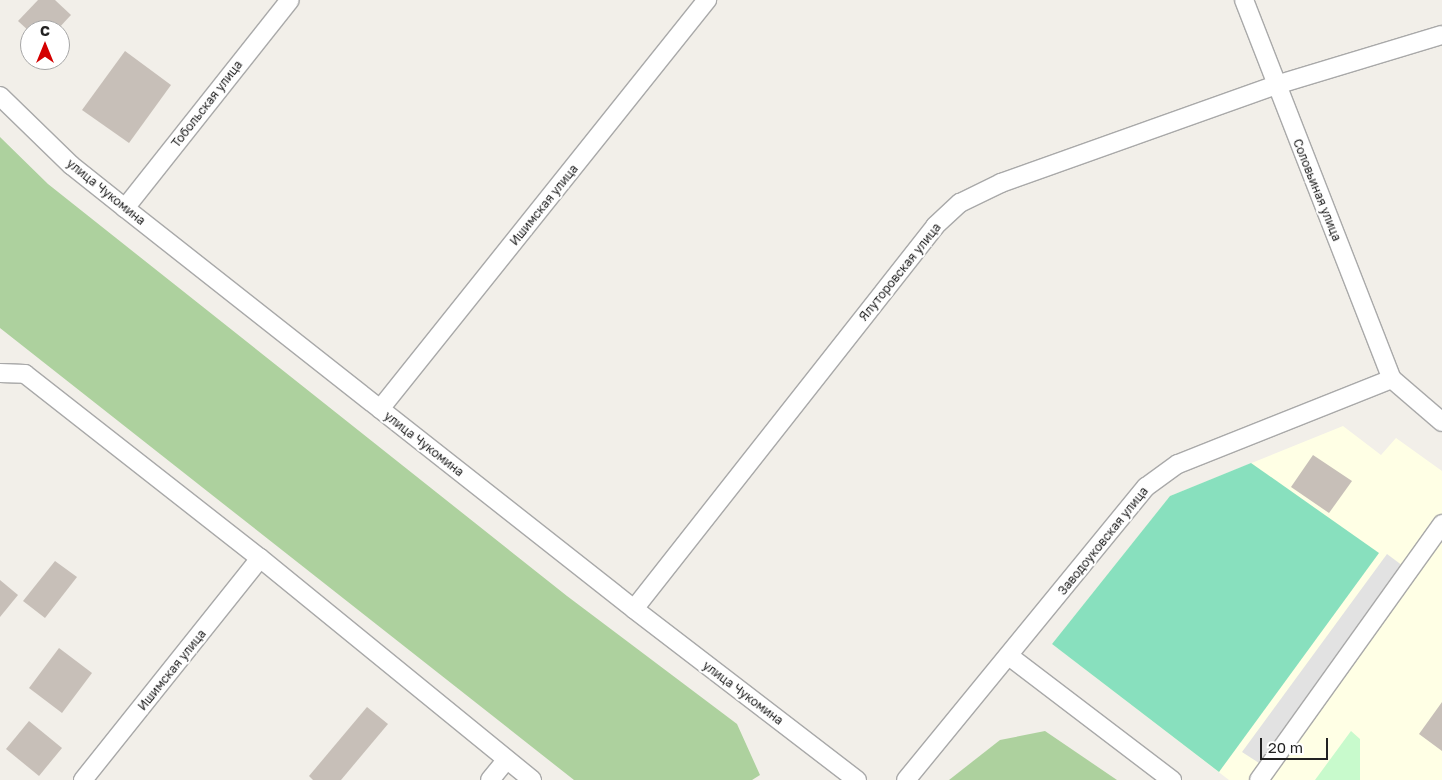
<!DOCTYPE html>
<html>
<head>
<meta charset="utf-8">
<style>
	body { margin:0 }
	#map { position:relative; width:1442px; height:780px; overflow:hidden; background:#f2efe9; font-family:"Golos Text",sans-serif }
	div>[style] { position:absolute }
	[style*='--x'] { left:calc(var(--x)*1px); top:calc(var(--y)*1px); width:calc(var(--w)*1px); rotate:calc(var(--a)*1deg) }
	.education>* { inset:0; background:#ffffe5 }
	.forest>* { inset:0; background:#add19e }
	.park>* { inset:0; background:#c8facc }
	.pitch>* { inset:0; background:#88e0be }
	.parking>* { inset:0; background:#e2e2e2 }
	.building>* { inset:0; background:#c7bfb8 }
	.roads { filter:drop-shadow(1px 0 #a9a9a9) drop-shadow(-1px 0 #a9a9a9) drop-shadow(0 1px #a9a9a9) drop-shadow(0 -1px #a9a9a9) }
	.street>* { height:18px; margin:-9px; padding:0 9px; transform-origin:9px; border-radius:9px; background:#fff }
	span { translate:-50% -50%; white-space:nowrap; text-align:center; line-height:1.15; -webkit-text-stroke:4px #fff; paint-order:stroke }
	.street-label { font-size:12px; color:#222 }
	.north { position:absolute; left:20px; top:20px; width:50px; height:50px; box-sizing:border-box; background:#fff; border:1px solid #a7a7a7; border-radius:50%; rotate:0deg; font-size:14px; font-weight:700; line-height:20px; text-align:center; color:#222 }
	.north::after { content:''; display:block; margin:auto; width:18px; height:22px; background:#d40000; clip-path:polygon(50% 0,100% 100%,50% 72%,0 100%) }
	.scale { position:absolute; left:1260px; top:738px; width:68px; height:22px; box-sizing:border-box; border:2px solid #222; border-top:0; padding-left:6px; font-size:15px; line-height:18px; white-space:nowrap; color:#222; -webkit-text-stroke:4px #fff; paint-order:stroke }
</style>
</head>
<body>
<div id="map">
	<div class="education">
		<i style="clip-path:polygon(1343px 426px,1381px 455px,1396px 438px,1442px 471px,1442px 780px,1229px 780px,1052px 644px,1170px 496px)"></i>
	</div>
	<div class="forest">
		<i style="clip-path:polygon(0 137px,48px 184px,567px 596px,737px 724px,760px 775px,752px 780px,574px 780px,0 328px)"></i>
		<i style="clip-path:polygon(1045px 731px,1117px 780px,949px 780px,1000px 740px)"></i>
	</div>
	<div class="park">
		<i style="clip-path:polygon(1351px 731px,1360px 739px,1360px 780px,1315px 780px)"></i>
	</div>
	<div class="pitch">
		<i style="clip-path:polygon(1251px 463px,1379px 553px,1219px 772px,1052px 644px,1170px 496px)"></i>
	</div>
	<div class="parking">
		<i style="clip-path:polygon(1387px 554px,1403px 566px,1259px 763px,1242px 752px)"></i>
	</div>
	<div class="building">
		<i style="clip-path:polygon(38px 0,55px 0,71px 15px,57px 30px,30px 32px,18px 21px)"></i>
		<i style="clip-path:polygon(125px 51px,171px 85px,129px 143px,82px 110px)"></i>
		<i style="clip-path:polygon(1313px 455px,1352px 481px,1329px 513px,1291px 487px)"></i>
		<i style="clip-path:polygon(55px 561px,77px 577px,45px 618px,23px 601px)"></i>
		<i style="clip-path:polygon(0 580px,18px 595px,0 617px)"></i>
		<i style="clip-path:polygon(59px 648px,92px 673px,62px 713px,29px 688px)"></i>
		<i style="clip-path:polygon(1442px 702px,1442px 751px,1419px 734px)"></i>
		<i style="clip-path:polygon(367px 707px,388px 724px,341px 780px,313px 780px,309px 776px)"></i>
		<i style="clip-path:polygon(29px 721px,62px 748px,39px 776px,6px 749px)"></i>
	</div>
	<div class="roads">
		<div class="street">
			<i style="--x:1244;--y:0;--w:407;--a:68.7"></i>
			<i style="--x:1392;--y:379;--w:66;--a:40.7"></i>
			<i style="--x:0;--y:96;--w:99;--a:44.2"></i>
			<i style="--x:71;--y:165;--w:69;--a:38.5"></i>
			<i style="--x:125;--y:208;--w:648;--a:38.23"></i>
			<i style="--x:634;--y:609;--w:281;--a:37.5"></i>
			<i style="--x:125;--y:208;--w:265;--a:-51.6"></i>
			<i style="--x:0;--y:373;--w:25;--a:2"></i>
			<i style="--x:25;--y:374;--w:298;--a:38.1"></i>
			<i style="--x:260;--y:558;--w:351;--a:39.2"></i>
			<i style="--x:380;--y:409;--w:524;--a:-51.36"></i>
			<i style="--x:634;--y:609;--w:487;--a:-51.8"></i>
			<i style="--x:935;--y:226;--w:34;--a:-43"></i>
			<i style="--x:960;--y:203;--w:46;--a:-26"></i>
			<i style="--x:1001;--y:183;--w:292;--a:-19.6"></i>
			<i style="--x:1276;--y:85;--w:173;--a:-16.8"></i>
			<i style="--x:1009;--y:656;--w:205;--a:37.3"></i>
			<i style="--x:83;--y:780;--w:284;--a:-51.4"></i>
			<i style="--x:490;--y:780;--w:26;--a:-51"></i>
			<i style="--x:906;--y:780;--w:379;--a:-50.7"></i>
			<i style="--x:1146;--y:487;--w:39;--a:-36"></i>
			<i style="--x:1178;--y:464;--w:230;--a:-21.7"></i>
			<i style="--x:1259;--y:780;--w:315;--a:-54.4"></i>
		</div>
	</div>
	<div class="street-label">
		<span style="left:207px;top:104px;rotate:-52deg">Тобольская улица</span>
		<span style="left:1317px;top:190px;rotate:68deg">Соловьиная улица</span>
		<span style="left:106px;top:192px;rotate:39deg">улица Чукомина</span>
		<span style="left:544px;top:205px;rotate:-51deg">Ишимская улица</span>
		<span style="left:900px;top:272px;rotate:-51deg">Ялуторовская улица</span>
		<span style="left:424px;top:444px;rotate:38deg">улица Чукомина</span>
		<span style="left:1103px;top:541px;rotate:-51deg">Заводоуковская улица</span>
		<span style="left:172px;top:670px;rotate:-51deg">Ишимская улица</span>
		<span style="left:743px;top:693px;rotate:37deg">улица Чукомина</span>
	</div>
	<div class="north">С</div>
	<div class="scale">20 m</div>
</div>
</body>
</html>
